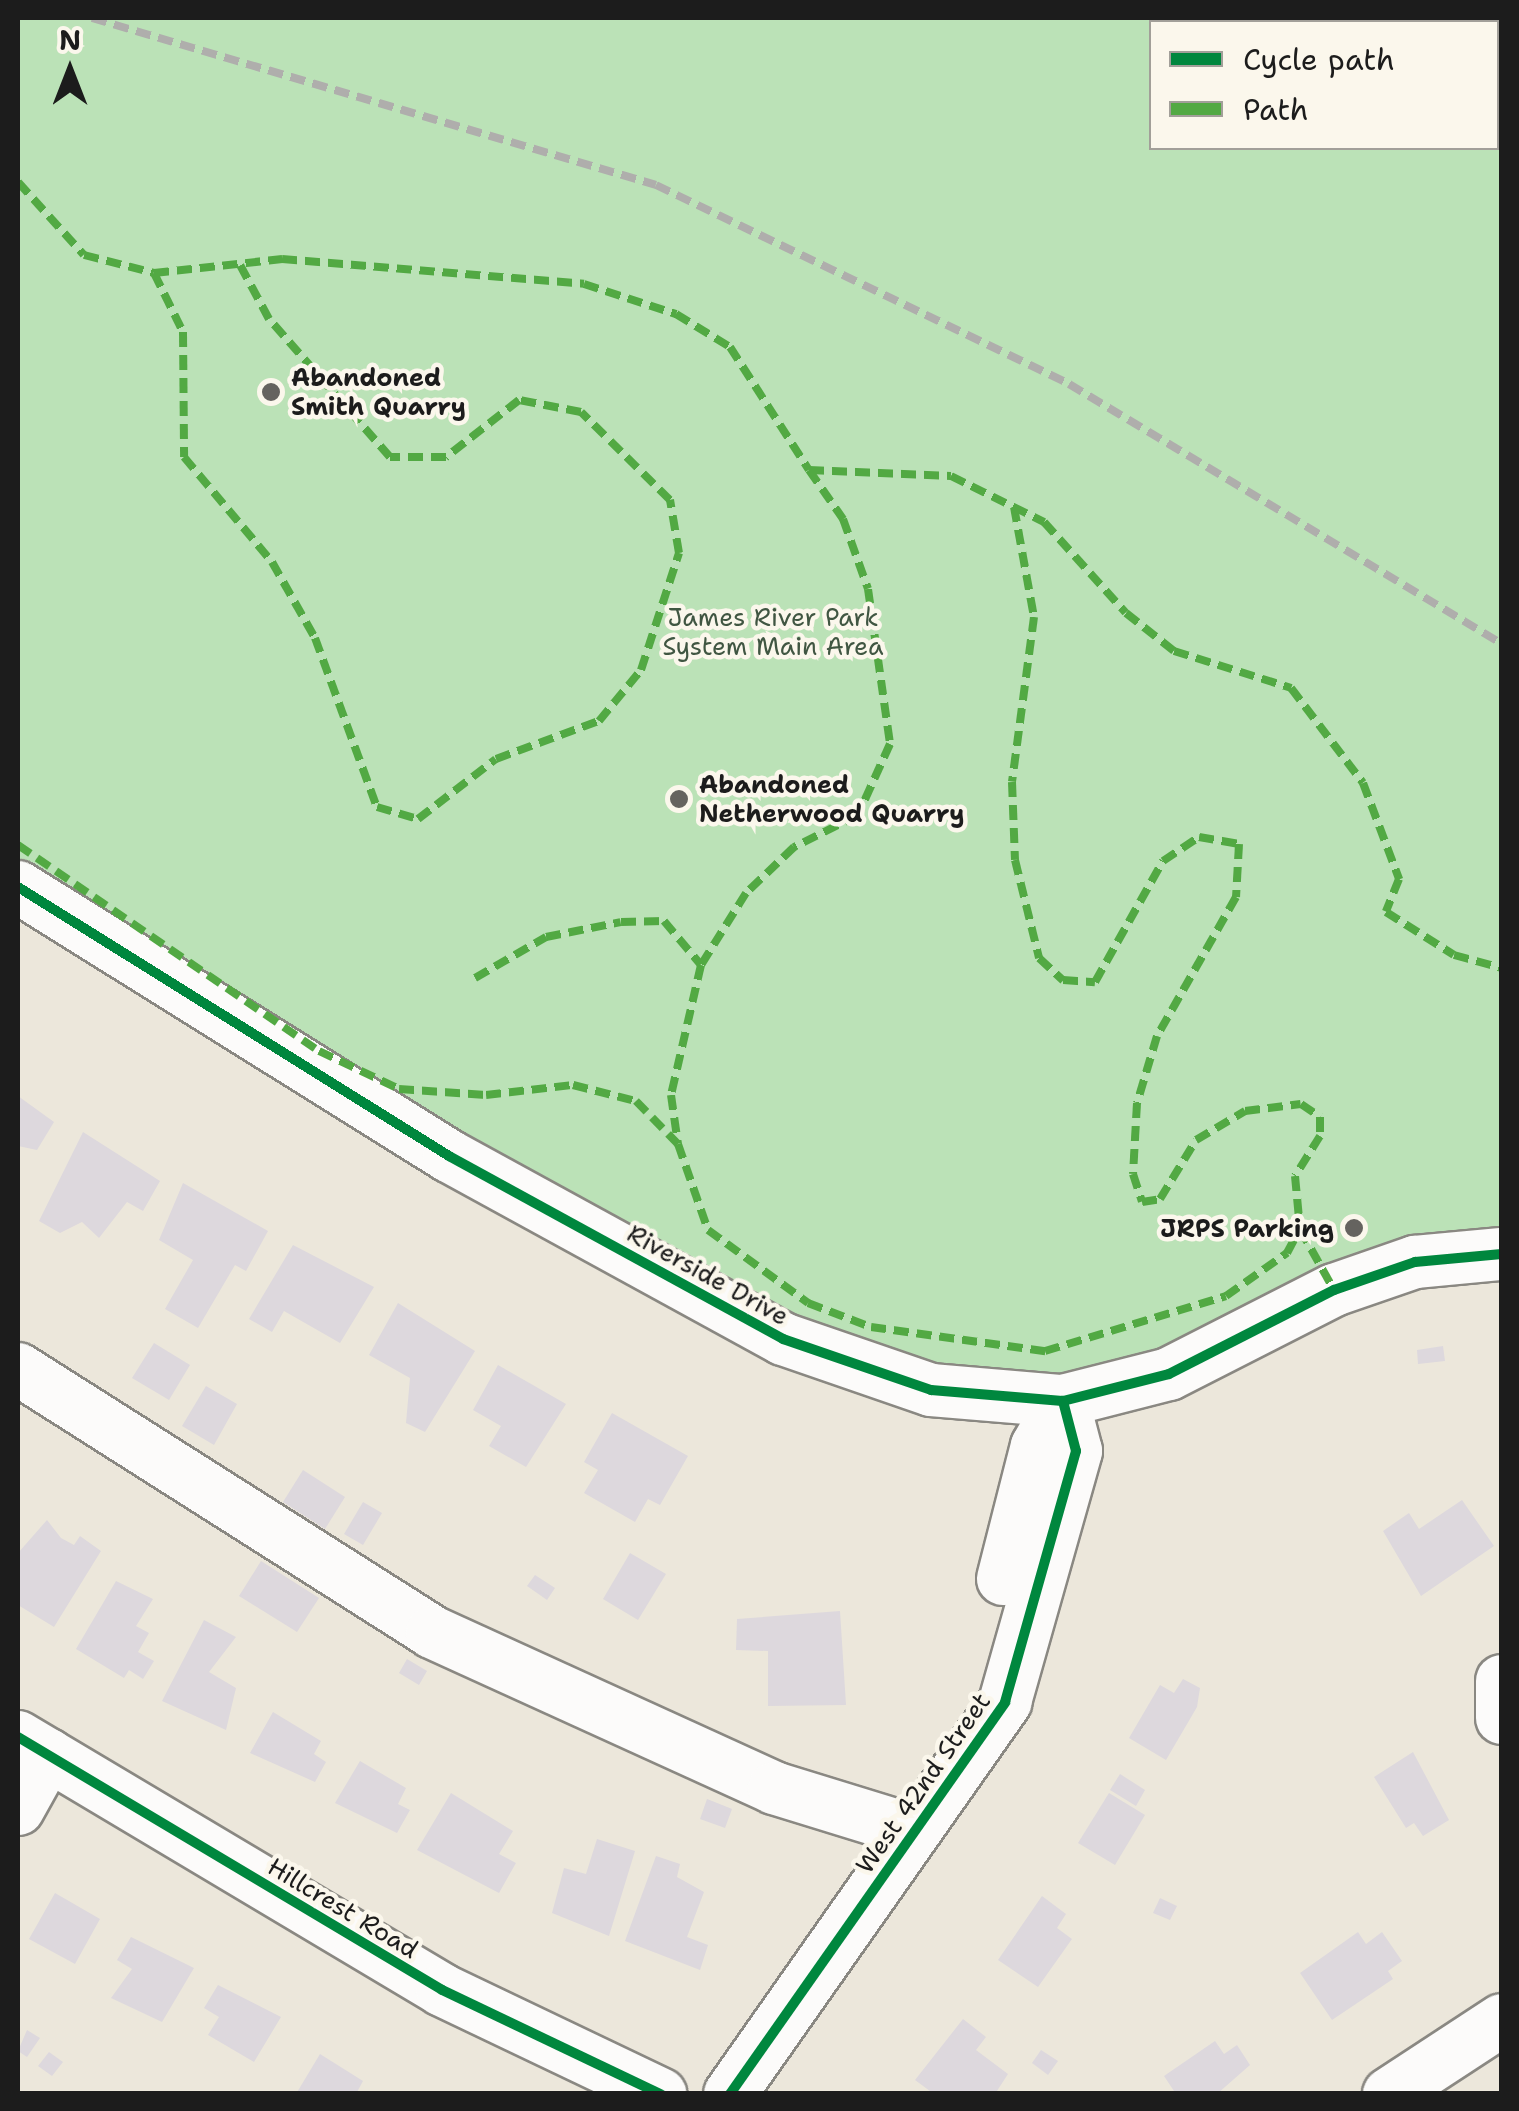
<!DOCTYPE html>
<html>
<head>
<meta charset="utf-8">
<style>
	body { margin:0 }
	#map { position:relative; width:1519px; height:2111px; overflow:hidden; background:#ece7db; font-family:"Shantell Sans",sans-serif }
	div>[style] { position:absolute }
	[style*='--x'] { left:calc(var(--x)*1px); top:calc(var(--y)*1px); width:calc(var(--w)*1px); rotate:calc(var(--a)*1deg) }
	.green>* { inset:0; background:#bbe2b7 }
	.building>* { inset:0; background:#ddd8dd }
	.path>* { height:6px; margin-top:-3px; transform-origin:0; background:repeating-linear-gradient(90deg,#b9b8b6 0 2.5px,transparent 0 10.5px) }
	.roads { filter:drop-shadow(2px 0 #8a8882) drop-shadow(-2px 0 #8a8882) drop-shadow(0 2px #8a8882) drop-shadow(0 -2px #8a8882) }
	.minor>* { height:52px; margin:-26px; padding:0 26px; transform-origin:26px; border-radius:26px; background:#fcfbfa }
	.rail>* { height:8px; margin-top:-4px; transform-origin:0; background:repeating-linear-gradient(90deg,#afaeac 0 15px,transparent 0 23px) }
	.quiet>* { height:8px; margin-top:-4px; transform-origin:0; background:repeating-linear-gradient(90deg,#52a943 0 15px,transparent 0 23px) }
	.cycleway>* { height:10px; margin:-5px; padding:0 5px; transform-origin:5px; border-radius:5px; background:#00873e }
	.dots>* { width:28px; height:28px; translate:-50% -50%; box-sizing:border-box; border:5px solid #fbf7ec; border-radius:50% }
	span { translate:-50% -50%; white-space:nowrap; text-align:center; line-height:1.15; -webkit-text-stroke:9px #fbf7ec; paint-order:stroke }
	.poi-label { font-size:25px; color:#1c1c1c; font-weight:700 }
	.left { translate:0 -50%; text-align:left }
	.right { translate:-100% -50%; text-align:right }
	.park-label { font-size:25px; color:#405642 }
	.street-label { font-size:25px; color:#1c1c1c }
	.frame { position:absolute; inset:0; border:20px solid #1c1c1c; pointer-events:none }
	.legend { position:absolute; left:1149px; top:20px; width:350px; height:130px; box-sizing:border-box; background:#fbf7ec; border:2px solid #a29f99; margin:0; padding:12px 18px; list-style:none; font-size:30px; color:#1c1c1c }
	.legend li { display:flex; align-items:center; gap:20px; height:50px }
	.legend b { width:50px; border:2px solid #a29f99 }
	.north { position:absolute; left:20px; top:20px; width:100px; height:100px; -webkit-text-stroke:8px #fbf7ec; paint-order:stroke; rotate:0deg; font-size:28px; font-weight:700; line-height:40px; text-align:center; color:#1c1c1c }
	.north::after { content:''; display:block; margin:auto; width:35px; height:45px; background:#1c1c1c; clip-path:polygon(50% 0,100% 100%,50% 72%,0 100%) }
</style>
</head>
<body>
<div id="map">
	<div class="green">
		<i style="clip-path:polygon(evenodd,18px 18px,1501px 18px,1501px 1254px,1063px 1401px,846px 1367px,18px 887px,18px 18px,1152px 22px,1496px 22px,1496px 148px,1152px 148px,1152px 22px)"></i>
	</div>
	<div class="building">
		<i style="clip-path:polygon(18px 1096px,54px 1122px,37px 1150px,18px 1146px)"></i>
		<i style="clip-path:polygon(83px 1132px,160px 1181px,143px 1211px,127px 1202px,99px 1238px,82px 1222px,60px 1233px,39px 1221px)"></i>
		<i style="clip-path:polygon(183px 1183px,268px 1231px,246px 1271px,235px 1265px,198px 1328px,165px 1309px,193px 1260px,159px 1240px)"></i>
		<i style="clip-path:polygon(293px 1245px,374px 1287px,340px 1343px,284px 1311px,272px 1332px,249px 1319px)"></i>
		<i style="clip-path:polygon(398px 1303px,475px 1351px,425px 1432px,406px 1423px,410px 1378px,369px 1355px)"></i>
		<i style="clip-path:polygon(154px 1343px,190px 1365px,169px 1400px,132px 1378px)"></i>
		<i style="clip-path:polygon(1443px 1346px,1445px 1361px,1418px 1364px,1417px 1350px)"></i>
		<i style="clip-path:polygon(498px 1365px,566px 1404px,526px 1467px,489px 1446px,501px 1426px,473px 1410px)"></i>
		<i style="clip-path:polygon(206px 1386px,237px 1404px,214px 1445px,182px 1426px)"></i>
		<i style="clip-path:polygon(612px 1413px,688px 1456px,660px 1505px,648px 1499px,635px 1522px,584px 1493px,598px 1470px,584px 1462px)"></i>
		<i style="clip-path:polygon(303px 1470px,345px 1497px,325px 1529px,283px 1502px)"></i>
		<i style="clip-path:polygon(1462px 1500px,1494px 1546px,1421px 1596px,1383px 1531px,1409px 1513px,1419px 1529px)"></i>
		<i style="clip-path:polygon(363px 1502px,382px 1513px,363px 1545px,344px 1534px)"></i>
		<i style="clip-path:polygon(47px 1520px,61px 1538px,74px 1545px,80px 1536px,101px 1551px,54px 1627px,18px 1605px,18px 1553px)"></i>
		<i style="clip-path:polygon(630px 1553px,666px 1574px,638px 1620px,603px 1599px)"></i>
		<i style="clip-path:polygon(261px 1561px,319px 1598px,297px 1632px,239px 1596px)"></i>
		<i style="clip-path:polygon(535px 1575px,555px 1588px,547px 1600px,527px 1586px)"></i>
		<i style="clip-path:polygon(116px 1581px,153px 1599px,136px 1626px,149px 1633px,138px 1652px,154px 1661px,143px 1679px,129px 1670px,124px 1678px,76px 1649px)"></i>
		<i style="clip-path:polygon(840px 1611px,846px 1705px,768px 1706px,768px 1651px,736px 1650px,737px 1619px)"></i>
		<i style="clip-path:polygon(204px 1620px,236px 1637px,209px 1672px,236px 1688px,226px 1730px,162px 1701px)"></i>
		<i style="clip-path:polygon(407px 1659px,427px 1671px,419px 1685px,399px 1673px)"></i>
		<i style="clip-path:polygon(1183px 1679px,1200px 1688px,1197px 1707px,1166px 1760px,1129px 1738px,1160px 1685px,1174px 1693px)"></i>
		<i style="clip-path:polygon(273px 1712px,321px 1741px,314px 1754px,326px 1762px,315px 1782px,250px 1753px)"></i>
		<i style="clip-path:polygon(1413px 1752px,1449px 1820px,1423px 1836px,1414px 1823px,1406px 1828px,1374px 1777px)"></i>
		<i style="clip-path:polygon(360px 1761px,406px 1788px,398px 1804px,410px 1810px,397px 1833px,335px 1803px)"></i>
		<i style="clip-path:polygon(1120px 1774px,1145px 1790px,1136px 1806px,1110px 1790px)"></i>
		<i style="clip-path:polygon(451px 1793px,513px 1831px,499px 1854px,516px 1863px,499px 1893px,417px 1850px)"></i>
		<i style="clip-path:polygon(1109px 1793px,1145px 1815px,1115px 1865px,1078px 1843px)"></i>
		<i style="clip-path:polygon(707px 1799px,732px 1809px,725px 1828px,700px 1819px)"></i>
		<i style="clip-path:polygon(597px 1839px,635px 1851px,609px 1936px,552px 1913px,564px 1868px,586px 1874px)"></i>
		<i style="clip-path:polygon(656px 1856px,680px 1864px,677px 1877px,704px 1892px,687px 1937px,708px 1945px,700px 1970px,625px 1941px)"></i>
		<i style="clip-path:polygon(55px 1893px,100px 1919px,75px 1964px,29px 1939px)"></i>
		<i style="clip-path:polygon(1042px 1896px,1066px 1914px,1057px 1928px,1072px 1939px,1038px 1987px,998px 1960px)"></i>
		<i style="clip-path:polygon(1160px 1898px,1177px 1906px,1170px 1920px,1153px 1913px)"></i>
		<i style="clip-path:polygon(1358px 1932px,1366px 1944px,1382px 1932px,1402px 1961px,1388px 1971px,1393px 1979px,1332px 2020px,1300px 1973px)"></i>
		<i style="clip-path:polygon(131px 1937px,194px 1968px,162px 2022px,111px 1998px,132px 1969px,117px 1960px)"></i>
		<i style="clip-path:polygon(218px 1985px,281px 2017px,254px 2062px,208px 2035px,219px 2017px,204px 2008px)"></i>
		<i style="clip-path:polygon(963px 2019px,986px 2037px,976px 2050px,1008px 2074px,995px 2094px,934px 2094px,915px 2080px)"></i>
		<i style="clip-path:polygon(27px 2030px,40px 2038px,27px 2057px,18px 2051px)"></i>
		<i style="clip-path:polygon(1215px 2041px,1224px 2054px,1237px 2045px,1250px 2065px,1217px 2094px,1176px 2094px,1164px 2076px)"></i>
		<i style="clip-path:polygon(1041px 2050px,1058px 2061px,1048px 2075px,1032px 2063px)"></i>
		<i style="clip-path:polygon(49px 2052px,63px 2062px,52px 2076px,38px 2066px)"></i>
		<i style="clip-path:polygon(320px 2054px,363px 2081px,356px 2094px,296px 2094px)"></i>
	</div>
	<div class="path">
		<i style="--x:1411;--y:18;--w:4;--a:76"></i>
	</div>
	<div class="roads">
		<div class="minor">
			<i style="--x:1251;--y:18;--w:15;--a:16"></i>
			<i style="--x:1496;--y:108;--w:6;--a:18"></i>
			<i style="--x:18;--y:887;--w:508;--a:31.97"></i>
			<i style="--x:449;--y:1156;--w:381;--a:28.7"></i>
			<i style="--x:783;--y:1339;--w:157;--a:19"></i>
			<i style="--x:931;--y:1390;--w:132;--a:4.8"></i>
			<i style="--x:1063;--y:1401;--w:109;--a:-14.3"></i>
			<i style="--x:1169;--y:1374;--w:185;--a:-27"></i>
			<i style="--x:1334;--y:1290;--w:86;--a:-19.1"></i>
			<i style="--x:1415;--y:1262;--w:87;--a:-5.3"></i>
			<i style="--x:18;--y:1369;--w:490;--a:32.4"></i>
			<i style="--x:432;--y:1632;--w:376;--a:24.5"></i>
			<i style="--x:774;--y:1788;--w:146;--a:17.1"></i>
			<i style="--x:1003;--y:1579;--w:137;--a:-75.7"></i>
			<i style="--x:1037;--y:1446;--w:52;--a:-60"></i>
			<i style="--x:1502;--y:1681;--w:37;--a:90"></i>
			<i style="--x:18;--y:1737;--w:494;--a:30.8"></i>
			<i style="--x:442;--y:1990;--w:242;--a:25.5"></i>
			<i style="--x:18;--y:1809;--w:62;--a:-60.9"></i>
			<i style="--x:730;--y:2094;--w:479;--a:-54.9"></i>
			<i style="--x:1005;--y:1702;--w:261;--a:-74.2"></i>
			<i style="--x:1076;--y:1451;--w:52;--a:-104.6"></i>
			<i style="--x:1389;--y:2094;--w:135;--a:-33.2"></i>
		</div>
	</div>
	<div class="rail">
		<i style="--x:92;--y:18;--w:588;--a:16.49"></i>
		<i style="--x:656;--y:185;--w:458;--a:25.7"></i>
		<i style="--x:1069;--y:384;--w:505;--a:30.98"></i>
	</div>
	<div class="quiet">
		<i style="--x:18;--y:182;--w:98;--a:47.9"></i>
		<i style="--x:84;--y:255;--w:72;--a:14.4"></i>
		<i style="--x:154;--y:273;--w:129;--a:-6.2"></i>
		<i style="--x:282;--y:259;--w:303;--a:4.7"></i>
		<i style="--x:584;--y:284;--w:97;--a:18.1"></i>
		<i style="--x:676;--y:314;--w:63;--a:31.4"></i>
		<i style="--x:730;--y:347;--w:146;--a:57.3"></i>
		<i style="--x:809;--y:470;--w:142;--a:2.4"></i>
		<i style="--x:951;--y:476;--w:104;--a:26.3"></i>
		<i style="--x:1044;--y:522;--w:122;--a:48"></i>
		<i style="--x:1126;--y:613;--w:61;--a:38.4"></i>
		<i style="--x:1174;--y:651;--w:123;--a:17.5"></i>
		<i style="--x:1291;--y:688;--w:119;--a:52.8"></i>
		<i style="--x:1363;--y:783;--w:103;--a:69.4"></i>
		<i style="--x:1399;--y:879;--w:35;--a:112"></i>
		<i style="--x:1386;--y:912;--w:80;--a:32.3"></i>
		<i style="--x:1454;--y:955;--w:50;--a:15.2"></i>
		<i style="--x:154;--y:273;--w:66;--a:63.8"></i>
		<i style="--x:183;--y:332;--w:125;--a:89.5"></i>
		<i style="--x:184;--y:457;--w:137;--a:50"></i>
		<i style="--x:272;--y:562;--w:87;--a:60.5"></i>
		<i style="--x:315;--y:638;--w:180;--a:69.9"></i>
		<i style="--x:377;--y:807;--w:43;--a:16.3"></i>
		<i style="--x:418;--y:819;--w:98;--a:-37.6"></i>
		<i style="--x:496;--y:759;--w:110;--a:-20.3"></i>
		<i style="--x:599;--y:721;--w:66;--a:-50.5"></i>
		<i style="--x:641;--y:670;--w:123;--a:-72"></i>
		<i style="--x:679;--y:553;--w:54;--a:-99.6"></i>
		<i style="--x:670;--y:500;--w:125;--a:-135.3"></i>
		<i style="--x:581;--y:412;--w:63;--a:-169"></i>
		<i style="--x:519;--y:400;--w:93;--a:142"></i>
		<i style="--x:446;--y:457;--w:56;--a:180"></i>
		<i style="--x:390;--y:457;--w:184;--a:-131.2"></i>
		<i style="--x:269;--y:319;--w:61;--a:-118.2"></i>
		<i style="--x:809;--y:470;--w:60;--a:55.2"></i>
		<i style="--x:843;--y:519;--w:74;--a:70.3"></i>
		<i style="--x:868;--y:589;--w:157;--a:81.9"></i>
		<i style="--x:890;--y:744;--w:78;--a:114.3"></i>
		<i style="--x:858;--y:815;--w:72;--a:153.4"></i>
		<i style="--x:794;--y:847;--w:66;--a:136.2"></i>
		<i style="--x:746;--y:893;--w:85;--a:122"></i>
		<i style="--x:701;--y:965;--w:133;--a:103"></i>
		<i style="--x:671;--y:1095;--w:49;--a:81.9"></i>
		<i style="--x:678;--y:1144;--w:91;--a:70.8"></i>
		<i style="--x:708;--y:1230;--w:124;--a:36.1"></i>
		<i style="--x:808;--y:1303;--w:67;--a:20.9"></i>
		<i style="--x:871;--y:1327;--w:176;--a:7.9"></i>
		<i style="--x:1045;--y:1351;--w:189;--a:-16.9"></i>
		<i style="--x:1226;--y:1296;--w:75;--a:-35.2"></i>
		<i style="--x:1287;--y:1253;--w:27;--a:-62"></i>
		<i style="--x:1014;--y:507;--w:112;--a:79.7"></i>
		<i style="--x:1034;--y:617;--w:166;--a:97.6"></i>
		<i style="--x:1012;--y:782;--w:78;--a:87.8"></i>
		<i style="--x:1015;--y:860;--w:101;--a:76.2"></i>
		<i style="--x:1039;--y:958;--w:33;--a:43"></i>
		<i style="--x:1063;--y:980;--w:32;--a:4"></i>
		<i style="--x:1095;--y:982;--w:139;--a:-60.7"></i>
		<i style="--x:1163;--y:861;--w:43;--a:-33.7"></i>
		<i style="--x:1199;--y:837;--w:41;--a:9.9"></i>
		<i style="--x:1239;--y:844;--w:53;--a:93.2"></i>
		<i style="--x:1236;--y:897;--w:160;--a:119.6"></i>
		<i style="--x:1157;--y:1036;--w:70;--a:106.6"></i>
		<i style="--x:1137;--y:1103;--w:71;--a:93.2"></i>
		<i style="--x:1133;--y:1174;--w:29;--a:72"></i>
		<i style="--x:1142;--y:1202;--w:18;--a:-9"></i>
		<i style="--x:1160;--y:1199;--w:69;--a:-58.6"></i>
		<i style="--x:1196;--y:1140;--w:57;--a:-30.6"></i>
		<i style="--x:1245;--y:1111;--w:56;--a:-7.1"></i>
		<i style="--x:1301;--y:1104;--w:23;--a:34"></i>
		<i style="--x:1320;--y:1117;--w:19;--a:90"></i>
		<i style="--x:1320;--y:1136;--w:47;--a:122"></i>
		<i style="--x:1295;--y:1176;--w:53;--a:84.6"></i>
		<i style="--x:1300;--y:1229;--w:70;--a:60.9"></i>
		<i style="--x:18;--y:845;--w:365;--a:34.4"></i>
		<i style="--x:319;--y:1051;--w:89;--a:25.4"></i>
		<i style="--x:399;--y:1089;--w:87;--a:3.9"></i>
		<i style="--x:486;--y:1095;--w:88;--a:-6.6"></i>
		<i style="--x:573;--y:1085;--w:65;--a:14.3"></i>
		<i style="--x:636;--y:1101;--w:60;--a:45.7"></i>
		<i style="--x:475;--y:978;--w:82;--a:-30"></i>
		<i style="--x:546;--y:937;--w:76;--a:-11.3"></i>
		<i style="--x:621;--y:922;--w:43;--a:-1.3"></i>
		<i style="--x:664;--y:921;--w:57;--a:49.9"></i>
	</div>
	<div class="cycleway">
		<i style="--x:18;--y:887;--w:508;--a:31.97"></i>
		<i style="--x:449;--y:1156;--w:381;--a:28.7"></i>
		<i style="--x:783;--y:1339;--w:157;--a:19"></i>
		<i style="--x:931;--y:1390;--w:132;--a:4.8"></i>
		<i style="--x:1063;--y:1401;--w:109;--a:-14.3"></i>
		<i style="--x:1169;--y:1374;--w:185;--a:-27"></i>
		<i style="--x:1334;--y:1290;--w:86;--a:-19.1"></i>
		<i style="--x:1415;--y:1262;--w:87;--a:-5.3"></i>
		<i style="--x:18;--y:1737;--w:494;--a:30.8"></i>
		<i style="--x:442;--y:1990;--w:242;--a:25.5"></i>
		<i style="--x:730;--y:2094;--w:479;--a:-54.9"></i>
		<i style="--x:1005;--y:1702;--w:261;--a:-74.2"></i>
		<i style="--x:1076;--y:1451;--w:52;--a:-104.6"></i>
	</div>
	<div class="dots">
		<i style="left:271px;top:392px;background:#65635f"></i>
		<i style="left:679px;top:799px;background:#65635f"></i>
		<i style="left:1354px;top:1228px;background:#65635f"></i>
	</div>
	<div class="poi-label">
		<span class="left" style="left:291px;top:392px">Abandoned<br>Smith Quarry</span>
		<span class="left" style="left:699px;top:799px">Abandoned<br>Netherwood Quarry</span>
		<span class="right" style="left:1334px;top:1228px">JRPS Parking</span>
	</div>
	<div class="park-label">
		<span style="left:773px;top:632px">James River Park<br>System Main Area</span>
	</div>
	<div class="street-label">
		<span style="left:708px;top:1275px;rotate:29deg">Riverside Drive</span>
		<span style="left:923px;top:1783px;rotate:-55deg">West 42nd Street</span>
		<span style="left:343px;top:1908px;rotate:31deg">Hillcrest Road</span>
	</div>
	<div class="frame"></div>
	<ul class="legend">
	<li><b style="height:12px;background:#00873e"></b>Cycle path</li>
	<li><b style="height:12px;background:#52a943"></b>Path</li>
	</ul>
	<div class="north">N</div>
</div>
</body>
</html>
